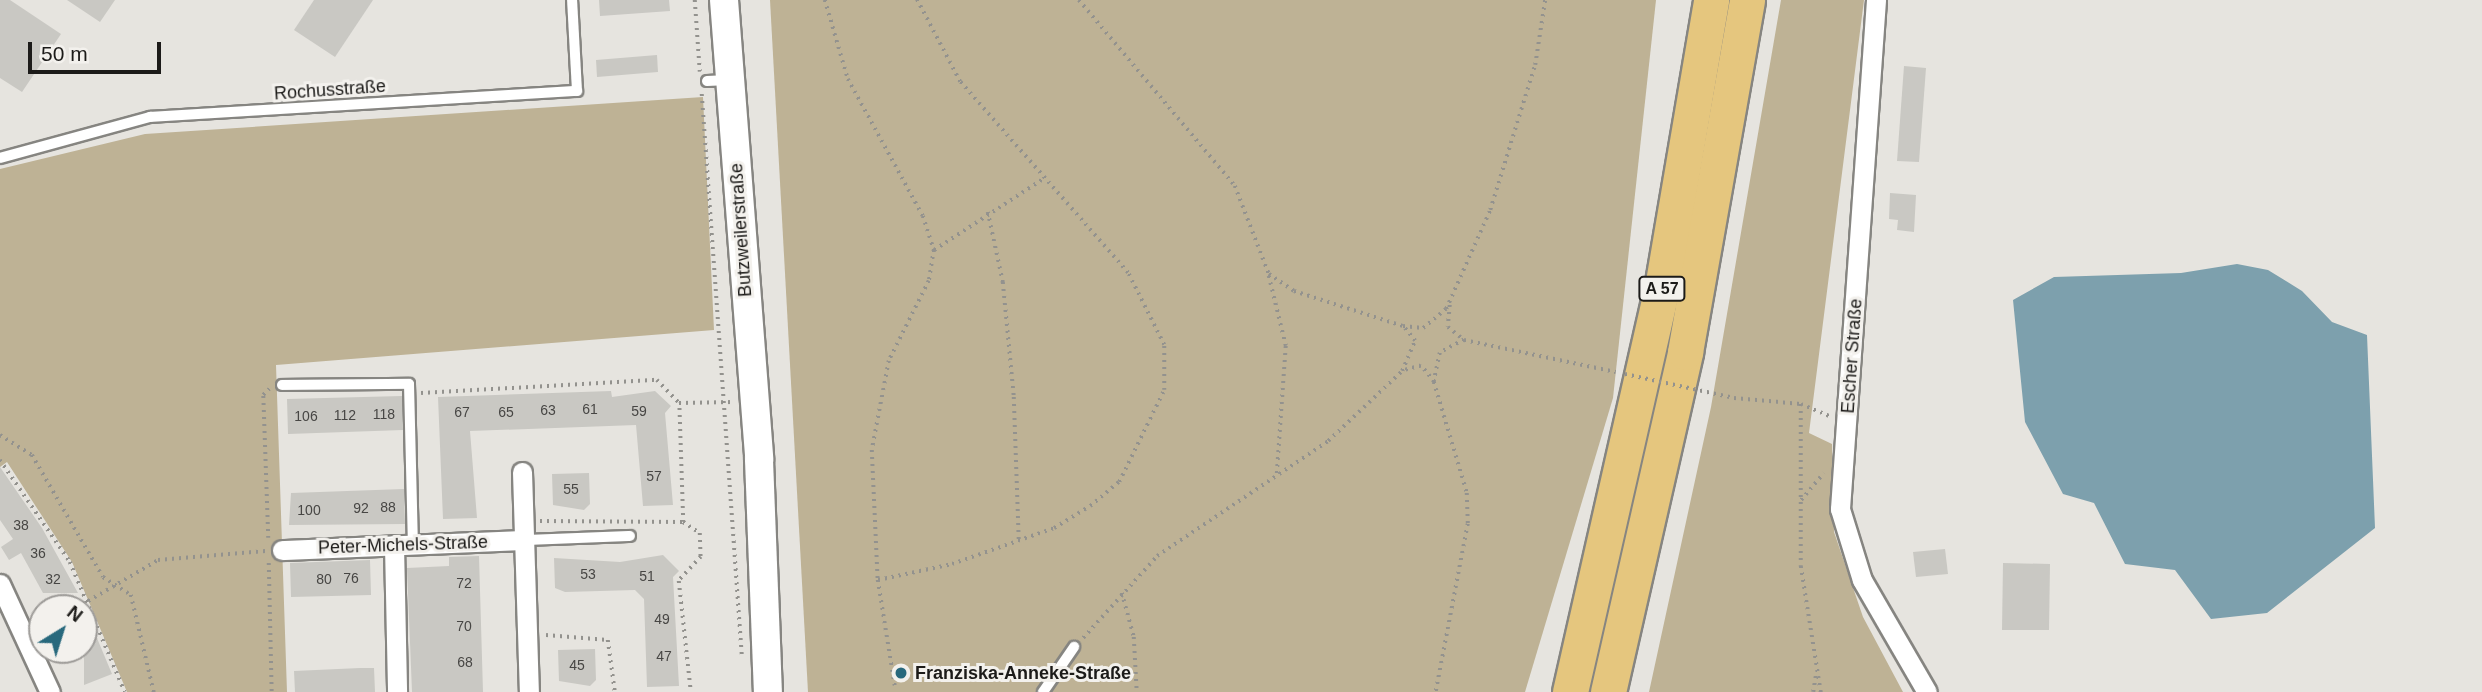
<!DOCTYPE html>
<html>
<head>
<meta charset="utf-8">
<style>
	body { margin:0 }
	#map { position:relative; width:2482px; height:692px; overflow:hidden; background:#e6e4df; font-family:Arial,sans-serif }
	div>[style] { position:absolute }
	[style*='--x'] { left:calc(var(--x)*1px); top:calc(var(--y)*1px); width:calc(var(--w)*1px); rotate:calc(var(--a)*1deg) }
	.green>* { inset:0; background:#beb295 }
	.water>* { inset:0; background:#7da0ad }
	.building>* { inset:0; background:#c9c8c3 }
	.path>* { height:3.5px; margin-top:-1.75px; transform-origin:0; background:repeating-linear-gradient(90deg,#93928e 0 2px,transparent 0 7px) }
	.roads { filter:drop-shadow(2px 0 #868581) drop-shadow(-2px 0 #868581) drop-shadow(0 2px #868581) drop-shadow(0 -2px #868581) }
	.service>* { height:10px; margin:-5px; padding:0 5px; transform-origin:5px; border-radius:5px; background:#fff }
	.minor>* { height:19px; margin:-9.5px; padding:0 9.5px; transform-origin:9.5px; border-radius:9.5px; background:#fff }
	.secondary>* { height:28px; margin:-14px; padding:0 14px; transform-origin:14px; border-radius:14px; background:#fff }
	.motorway>* { height:35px; margin:-17.5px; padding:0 17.5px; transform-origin:17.5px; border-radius:17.5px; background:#e5c67e }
	.path-bridge>* { height:3.5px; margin-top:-1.75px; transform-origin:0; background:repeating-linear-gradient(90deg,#93928e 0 2px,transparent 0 7px) }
	.dots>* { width:19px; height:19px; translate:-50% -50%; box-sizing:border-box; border:4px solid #f3f1ed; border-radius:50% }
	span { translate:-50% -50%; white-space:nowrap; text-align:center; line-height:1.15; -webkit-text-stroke:6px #f3f1ed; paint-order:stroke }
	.number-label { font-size:14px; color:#474644 }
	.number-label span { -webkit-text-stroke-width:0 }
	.shield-label span { padding:2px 5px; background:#f3f1ed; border:2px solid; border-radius:5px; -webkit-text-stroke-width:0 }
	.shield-label { font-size:16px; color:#1c1b19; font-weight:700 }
	.street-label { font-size:18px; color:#1c1b19 }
	.poi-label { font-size:18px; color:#1c1b19; font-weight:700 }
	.left { translate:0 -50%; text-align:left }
	.north { position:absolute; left:28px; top:594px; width:70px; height:70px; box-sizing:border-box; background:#f3f1ed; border:2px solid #9d9b98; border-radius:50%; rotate:38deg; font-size:19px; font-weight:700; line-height:28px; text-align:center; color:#1c1b19 }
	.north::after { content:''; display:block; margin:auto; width:24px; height:32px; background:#28697d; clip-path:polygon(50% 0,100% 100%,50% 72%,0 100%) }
	.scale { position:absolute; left:28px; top:42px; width:133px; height:32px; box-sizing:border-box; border:4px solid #1c1b19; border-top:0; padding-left:9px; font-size:21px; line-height:24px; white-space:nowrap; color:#1c1b19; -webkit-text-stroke:5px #f3f1ed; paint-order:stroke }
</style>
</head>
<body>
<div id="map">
	<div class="green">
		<i style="clip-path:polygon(770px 0,1656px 0,1613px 398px,1525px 692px,808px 692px)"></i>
		<i style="clip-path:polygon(1781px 0,1864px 0,1809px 433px,1832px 444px,1834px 532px,1863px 617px,1903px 692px,1649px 692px,1711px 407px)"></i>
		<i style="clip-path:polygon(703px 97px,714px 330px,276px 365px,287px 692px,127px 692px,72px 562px,7px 462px,0 467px,0 169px,145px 134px)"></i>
	</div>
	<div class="water">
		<i style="clip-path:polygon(2237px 264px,2268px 270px,2302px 291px,2332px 322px,2367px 335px,2375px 528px,2267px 613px,2211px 619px,2175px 570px,2125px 564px,2094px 503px,2063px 494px,2025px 422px,2013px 300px,2054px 277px,2181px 273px)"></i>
	</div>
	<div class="building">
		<i style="clip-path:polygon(0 0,10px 0,61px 34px,22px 92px,0 78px)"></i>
		<i style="clip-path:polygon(67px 0,115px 0,100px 22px)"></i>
		<i style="clip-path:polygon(314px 0,373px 0,335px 57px,294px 30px)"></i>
		<i style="clip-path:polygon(599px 0,669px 0,670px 11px,600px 16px)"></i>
		<i style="clip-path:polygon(657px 55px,658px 72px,597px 77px,596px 60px)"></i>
		<i style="clip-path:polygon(1904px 66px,1926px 68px,1919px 162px,1897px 161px)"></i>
		<i style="clip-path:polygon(1890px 193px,1916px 195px,1914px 232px,1897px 230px,1898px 220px,1889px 219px)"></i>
		<i style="clip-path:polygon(611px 391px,612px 397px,655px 391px,671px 406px,665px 413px,673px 505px,643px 506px,636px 425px,470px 431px,477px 518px,443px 519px,438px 397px)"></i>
		<i style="clip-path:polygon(402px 396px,403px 430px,288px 434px,287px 399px)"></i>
		<i style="clip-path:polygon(0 467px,42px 528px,78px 593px,43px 593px,21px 553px,9px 560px,1px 547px,13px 539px,0 520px)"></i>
		<i style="clip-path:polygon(589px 473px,590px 504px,584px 510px,553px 505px,552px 474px)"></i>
		<i style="clip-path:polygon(404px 489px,405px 524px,289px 525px,291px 493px)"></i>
		<i style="clip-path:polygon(1945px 549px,1948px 574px,1916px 577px,1913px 552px)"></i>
		<i style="clip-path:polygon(663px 555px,679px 571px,673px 577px,679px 686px,647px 687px,644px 599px,635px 590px,565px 592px,555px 588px,554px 558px,620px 562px)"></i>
		<i style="clip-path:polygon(479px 556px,483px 692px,412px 692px,407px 568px,449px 566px,449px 557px)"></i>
		<i style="clip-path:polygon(370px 560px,371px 595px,291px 597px,290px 563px)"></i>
		<i style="clip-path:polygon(2003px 563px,2050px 564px,2049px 630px,2002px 630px)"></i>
		<i style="clip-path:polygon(84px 607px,112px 674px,84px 685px)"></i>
		<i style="clip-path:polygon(595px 649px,596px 680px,590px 686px,559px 681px,558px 650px)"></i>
		<i style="clip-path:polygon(360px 668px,374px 668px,375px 692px,295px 692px,294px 671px)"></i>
	</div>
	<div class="path">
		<i style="--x:695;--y:0;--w:72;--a:86"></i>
		<i style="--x:825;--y:0;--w:82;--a:73.8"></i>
		<i style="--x:848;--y:79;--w:156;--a:61.3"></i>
		<i style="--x:923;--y:216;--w:36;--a:72"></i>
		<i style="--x:934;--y:250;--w:31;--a:99"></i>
		<i style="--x:929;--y:281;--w:89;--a:116.6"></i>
		<i style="--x:889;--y:361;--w:91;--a:100.8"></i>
		<i style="--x:872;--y:450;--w:130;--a:87.4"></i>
		<i style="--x:878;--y:580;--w:107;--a:80.9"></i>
		<i style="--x:1079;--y:0;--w:243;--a:50"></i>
		<i style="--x:1235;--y:186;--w:94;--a:68.9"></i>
		<i style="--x:1269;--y:274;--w:30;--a:34"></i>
		<i style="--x:1294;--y:291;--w:114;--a:17.8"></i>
		<i style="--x:702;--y:94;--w:562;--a:85.92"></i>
		<i style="--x:988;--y:212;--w:72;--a:77.9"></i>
		<i style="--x:1003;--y:282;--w:116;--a:84.5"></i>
		<i style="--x:1014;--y:397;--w:143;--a:88"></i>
		<i style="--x:934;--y:250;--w:130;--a:-33.1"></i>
		<i style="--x:1269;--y:276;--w:72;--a:76.3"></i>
		<i style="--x:1286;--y:346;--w:129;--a:94"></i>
		<i style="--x:1450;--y:305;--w:22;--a:95"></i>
		<i style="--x:1448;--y:327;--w:21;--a:39"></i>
		<i style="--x:1464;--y:340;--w:155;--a:11.9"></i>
		<i style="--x:1464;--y:340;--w:27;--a:152"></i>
		<i style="--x:1440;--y:353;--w:30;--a:102"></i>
		<i style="--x:1434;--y:382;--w:21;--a:-129"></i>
		<i style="--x:1421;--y:366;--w:20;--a:165"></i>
		<i style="--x:1402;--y:371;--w:33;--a:-67"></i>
		<i style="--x:1415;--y:341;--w:19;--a:-129"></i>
		<i style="--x:1403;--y:326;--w:20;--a:6"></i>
		<i style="--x:1423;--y:328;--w:30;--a:-40"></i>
		<i style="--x:1446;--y:309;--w:108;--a:-66"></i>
		<i style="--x:1490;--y:210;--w:152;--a:-72.8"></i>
		<i style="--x:1535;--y:65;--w:66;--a:-81.3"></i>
		<i style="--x:1434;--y:382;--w:116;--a:73.4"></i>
		<i style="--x:1467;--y:493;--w:31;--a:88"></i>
		<i style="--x:1468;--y:524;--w:171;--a:100.8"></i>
		<i style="--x:421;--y:393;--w:236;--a:-3.2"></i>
		<i style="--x:657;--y:380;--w:32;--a:46"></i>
		<i style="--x:1734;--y:398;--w:67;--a:5.1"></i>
		<i style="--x:1801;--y:404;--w:33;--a:23"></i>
		<i style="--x:1801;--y:404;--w:162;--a:90"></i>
		<i style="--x:1801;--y:566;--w:128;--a:81"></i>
		<i style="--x:0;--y:435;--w:38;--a:32"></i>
		<i style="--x:32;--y:455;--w:141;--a:59.8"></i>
		<i style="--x:103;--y:577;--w:33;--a:33"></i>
		<i style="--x:131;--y:595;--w:100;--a:76.7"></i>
		<i style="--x:0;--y:460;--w:124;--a:55.5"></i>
		<i style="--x:70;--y:562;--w:141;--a:67.1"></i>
		<i style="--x:1801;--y:500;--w:35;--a:-50"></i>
		<i style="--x:540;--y:521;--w:143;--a:0.4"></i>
		<i style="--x:683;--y:522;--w:119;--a:-91.9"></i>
		<i style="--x:679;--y:403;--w:54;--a:-1.1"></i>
		<i style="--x:683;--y:522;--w:20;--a:33"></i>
		<i style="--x:700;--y:533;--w:24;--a:88"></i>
		<i style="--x:701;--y:557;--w:33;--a:133"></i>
		<i style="--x:679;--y:581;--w:112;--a:83.8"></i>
		<i style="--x:268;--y:538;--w:143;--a:-92"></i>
		<i style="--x:263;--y:395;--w:10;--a:-45"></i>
		<i style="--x:269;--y:563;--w:129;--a:88.7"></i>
		<i style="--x:878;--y:580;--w:76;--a:-12.2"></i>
		<i style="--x:952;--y:564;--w:108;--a:-19.4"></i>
		<i style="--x:1054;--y:528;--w:42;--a:-31.4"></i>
		<i style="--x:1090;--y:506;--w:38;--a:-40"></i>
		<i style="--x:1119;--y:482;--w:102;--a:-63.9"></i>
		<i style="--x:1164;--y:390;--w:45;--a:-90"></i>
		<i style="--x:1164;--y:345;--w:80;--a:-116.6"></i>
		<i style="--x:1128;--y:273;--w:254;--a:-131.3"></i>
		<i style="--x:960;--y:82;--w:93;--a:-117.7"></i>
		<i style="--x:1122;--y:593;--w:46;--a:74.7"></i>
		<i style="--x:1134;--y:637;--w:55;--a:86.9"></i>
		<i style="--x:76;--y:608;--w:95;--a:-30.3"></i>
		<i style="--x:158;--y:560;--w:108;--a:-4.8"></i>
		<i style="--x:546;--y:635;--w:62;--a:4.6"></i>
		<i style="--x:608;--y:640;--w:52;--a:82.3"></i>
		<i style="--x:1083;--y:638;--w:110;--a:-47.9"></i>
		<i style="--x:1157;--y:556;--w:206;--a:-33.9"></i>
		<i style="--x:1328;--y:441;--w:102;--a:-43.4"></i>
		<i style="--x:1813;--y:692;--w:18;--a:-81"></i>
	</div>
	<div class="roads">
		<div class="service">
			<i style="--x:707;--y:81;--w:21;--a:-3"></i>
			<i style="--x:0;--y:158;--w:156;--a:-15.3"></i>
			<i style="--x:150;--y:117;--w:428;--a:-3.5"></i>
			<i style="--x:577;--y:91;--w:91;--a:-93.1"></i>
			<i style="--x:282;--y:385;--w:127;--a:-0.5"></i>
			<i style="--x:409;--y:384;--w:160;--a:88.6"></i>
			<i style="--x:525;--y:540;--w:105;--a:-2.2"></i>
			<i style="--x:1043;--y:692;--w:55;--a:-55.4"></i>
		</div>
		<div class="minor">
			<i style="--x:1876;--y:0;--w:510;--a:94.05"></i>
			<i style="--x:1840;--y:509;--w:74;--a:72.8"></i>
			<i style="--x:1862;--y:580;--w:129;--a:59.9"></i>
			<i style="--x:522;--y:472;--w:220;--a:88.2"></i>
			<i style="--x:394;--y:545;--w:147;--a:88.8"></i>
			<i style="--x:282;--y:550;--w:243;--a:-2.4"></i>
			<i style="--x:0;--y:584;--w:119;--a:65.2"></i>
		</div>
		<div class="secondary">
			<i style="--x:724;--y:0;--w:461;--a:85.6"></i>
			<i style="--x:759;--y:460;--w:232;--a:87.8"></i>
		</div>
		<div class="motorway">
			<i style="--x:1570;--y:692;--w:414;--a:-77.2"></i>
			<i style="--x:1662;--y:288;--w:292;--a:-80.3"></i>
			<i style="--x:1608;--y:692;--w:349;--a:-77.2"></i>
			<i style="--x:1685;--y:352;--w:357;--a:-80"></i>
		</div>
	</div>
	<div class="path-bridge">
		<i style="--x:1625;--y:374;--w:112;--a:12.4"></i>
	</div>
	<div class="dots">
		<i style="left:901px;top:673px;background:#28697d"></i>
	</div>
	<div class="number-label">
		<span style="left:590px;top:409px">61</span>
		<span style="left:548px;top:410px">63</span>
		<span style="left:639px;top:411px">59</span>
		<span style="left:462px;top:412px">67</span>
		<span style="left:506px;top:412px">65</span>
		<span style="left:384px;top:414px">118</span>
		<span style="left:345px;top:415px">112</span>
		<span style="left:306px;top:416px">106</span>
		<span style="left:654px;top:476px">57</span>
		<span style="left:571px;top:489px">55</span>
		<span style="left:388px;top:507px">88</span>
		<span style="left:361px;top:508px">92</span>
		<span style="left:309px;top:510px">100</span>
		<span style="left:21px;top:525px">38</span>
		<span style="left:38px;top:553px">36</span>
		<span style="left:588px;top:574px">53</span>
		<span style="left:647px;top:576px">51</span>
		<span style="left:351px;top:578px">76</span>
		<span style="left:53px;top:579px">32</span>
		<span style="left:324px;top:579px">80</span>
		<span style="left:464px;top:583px">72</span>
		<span style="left:662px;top:619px">49</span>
		<span style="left:464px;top:626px">70</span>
		<span style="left:664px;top:656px">47</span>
		<span style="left:465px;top:662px">68</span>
		<span style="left:577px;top:665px">45</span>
	</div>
	<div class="shield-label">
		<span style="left:1662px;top:289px">A 57</span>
	</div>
	<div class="street-label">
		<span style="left:330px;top:90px;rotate:-4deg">Rochusstraße</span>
		<span style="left:741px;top:230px;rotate:-94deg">Butzweilerstraße</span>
		<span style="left:1852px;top:356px;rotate:-86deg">Escher Straße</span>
		<span style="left:403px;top:545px;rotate:-2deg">Peter-Michels-Straße</span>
	</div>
	<div class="poi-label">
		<span class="left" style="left:915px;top:673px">Franziska-Anneke-Straße</span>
	</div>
	<div class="north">N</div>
	<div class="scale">50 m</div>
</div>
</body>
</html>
